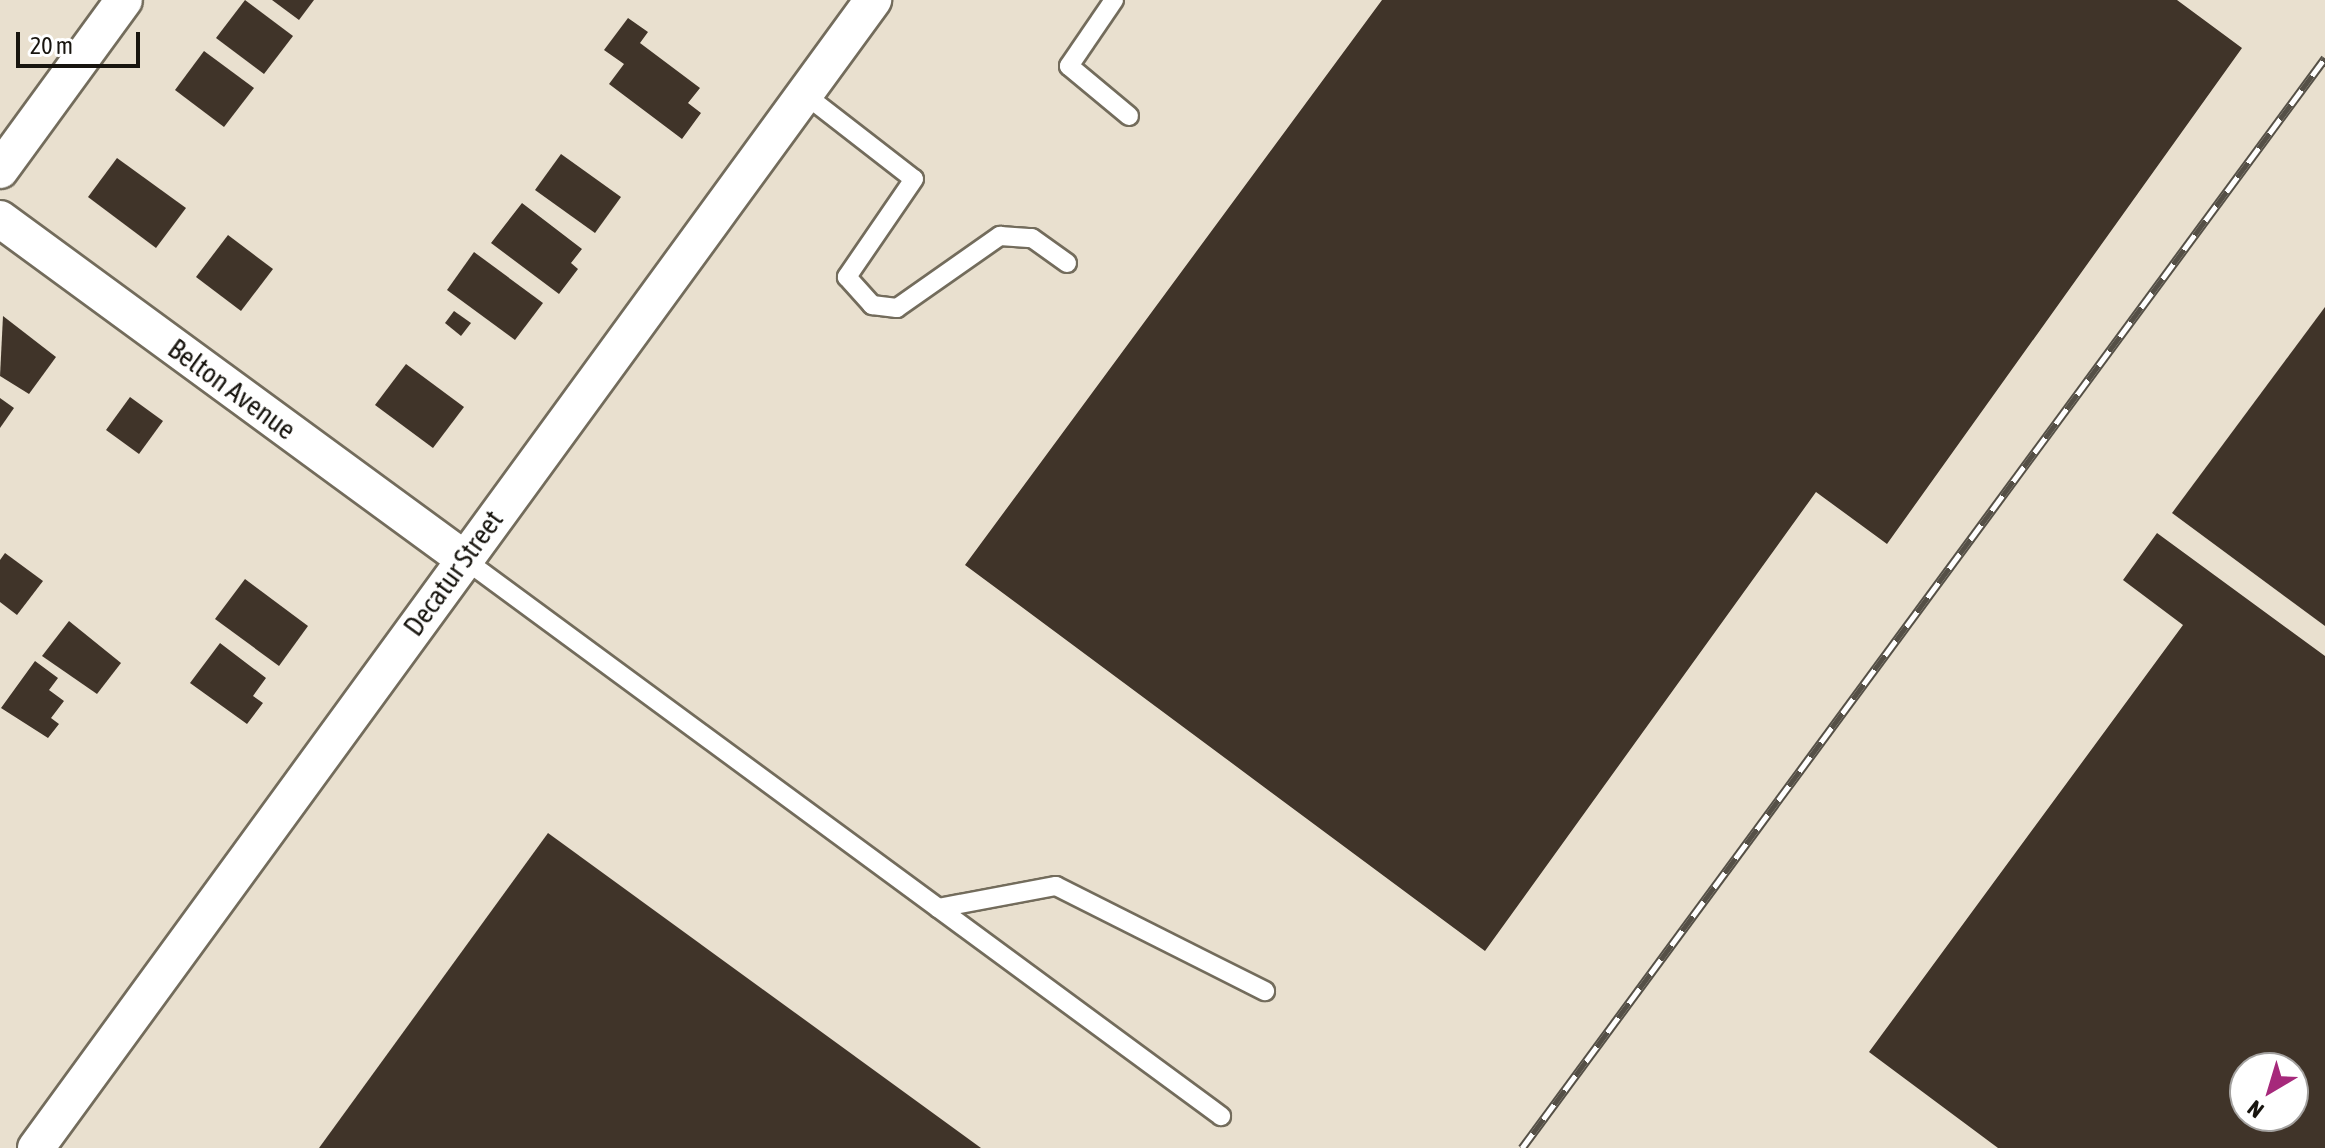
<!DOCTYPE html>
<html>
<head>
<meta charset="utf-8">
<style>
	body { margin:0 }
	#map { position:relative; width:2325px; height:1148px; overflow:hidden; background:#e9e0cf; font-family:"Asap Condensed",sans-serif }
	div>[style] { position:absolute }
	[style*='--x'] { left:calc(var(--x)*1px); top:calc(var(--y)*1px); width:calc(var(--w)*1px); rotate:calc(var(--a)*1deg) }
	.building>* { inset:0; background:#403429 }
	.roads { filter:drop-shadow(2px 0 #736c5c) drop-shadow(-2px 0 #736c5c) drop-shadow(0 2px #736c5c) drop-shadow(0 -2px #736c5c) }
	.service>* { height:18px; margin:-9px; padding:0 9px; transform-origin:9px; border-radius:9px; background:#fff }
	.minor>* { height:36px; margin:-18px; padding:0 18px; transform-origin:18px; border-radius:18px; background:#fff }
	.rail>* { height:9px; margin-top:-4.5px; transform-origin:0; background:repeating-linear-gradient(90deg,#fff 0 18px,#555047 0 36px); box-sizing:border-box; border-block:2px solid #555047 }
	span { translate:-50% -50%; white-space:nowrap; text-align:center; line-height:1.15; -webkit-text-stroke:8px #fff; paint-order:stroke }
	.street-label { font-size:28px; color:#18150f }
	.north { position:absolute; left:2229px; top:1052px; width:80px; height:80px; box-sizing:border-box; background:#fff; border:2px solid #a3a19f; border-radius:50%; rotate:218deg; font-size:22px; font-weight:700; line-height:32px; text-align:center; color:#18150f }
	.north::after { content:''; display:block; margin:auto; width:28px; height:36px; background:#a6297b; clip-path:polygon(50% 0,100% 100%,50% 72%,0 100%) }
	.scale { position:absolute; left:16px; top:32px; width:124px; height:36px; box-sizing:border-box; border:4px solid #18150f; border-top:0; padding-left:10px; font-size:24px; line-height:28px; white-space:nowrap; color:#18150f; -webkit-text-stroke:6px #fff; paint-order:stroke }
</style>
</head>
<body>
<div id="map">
	<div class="building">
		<i style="clip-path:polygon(245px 0,293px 36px,264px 74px,216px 38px)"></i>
		<i style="clip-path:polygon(272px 0,314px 0,299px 20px)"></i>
		<i style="clip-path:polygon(1382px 0,2177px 0,2242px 48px,1887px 544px,1816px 492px,1485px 951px,965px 565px)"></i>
		<i style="clip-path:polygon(628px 18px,648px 32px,640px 43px,700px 88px,688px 103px,701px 113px,682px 139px,609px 84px,624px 64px,604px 50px)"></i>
		<i style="clip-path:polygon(204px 51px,254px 88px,224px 127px,175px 90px)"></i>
		<i style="clip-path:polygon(561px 154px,621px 197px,595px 233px,535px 190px)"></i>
		<i style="clip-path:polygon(117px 158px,186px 208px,156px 248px,88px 197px)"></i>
		<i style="clip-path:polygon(522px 203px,582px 249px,571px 263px,578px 269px,559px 294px,491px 243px)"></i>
		<i style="clip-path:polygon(228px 235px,273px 269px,241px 311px,196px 277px)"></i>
		<i style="clip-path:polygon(474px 252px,543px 303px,515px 340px,447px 290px)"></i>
		<i style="clip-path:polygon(2325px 307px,2325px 626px,2172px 513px)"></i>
		<i style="clip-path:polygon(454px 311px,471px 323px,461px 336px,445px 323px)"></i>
		<i style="clip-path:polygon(3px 316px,56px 357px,29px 394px,0 376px)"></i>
		<i style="clip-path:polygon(406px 364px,464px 407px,433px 448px,375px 405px)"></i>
		<i style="clip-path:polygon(130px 397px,163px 421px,139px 454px,106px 430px)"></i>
		<i style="clip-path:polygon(0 398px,14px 408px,0 428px)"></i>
		<i style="clip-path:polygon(evenodd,2157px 533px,2325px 656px,2325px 1148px,1998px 1148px,1869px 1052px,2183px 625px,2123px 580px,2157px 533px,2245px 1068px,2293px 1068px,2293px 1116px,2245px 1116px,2245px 1068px)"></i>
		<i style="clip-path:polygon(5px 553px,43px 581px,17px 615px,0 602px,0 560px)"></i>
		<i style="clip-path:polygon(245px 579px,308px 626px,279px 666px,215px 619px)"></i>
		<i style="clip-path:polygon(69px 621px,121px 663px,97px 694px,42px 656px)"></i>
		<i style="clip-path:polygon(220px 643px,266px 678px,253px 696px,263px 703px,247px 724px,190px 683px)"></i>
		<i style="clip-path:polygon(35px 661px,58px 678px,49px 690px,64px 701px,51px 718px,59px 724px,48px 738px,1px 708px)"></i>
		<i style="clip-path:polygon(548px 833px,981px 1148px,319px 1148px)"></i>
	</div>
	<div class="roads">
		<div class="service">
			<i style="--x:1114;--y:0;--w:80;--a:124.3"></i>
			<i style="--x:1069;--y:66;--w:78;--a:39.8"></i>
			<i style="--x:803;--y:93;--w:140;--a:37.8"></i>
			<i style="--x:914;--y:179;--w:119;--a:124.4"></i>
			<i style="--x:847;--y:277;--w:38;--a:48"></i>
			<i style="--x:872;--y:305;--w:25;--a:7"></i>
			<i style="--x:897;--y:308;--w:126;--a:-35"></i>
			<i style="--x:1000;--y:236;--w:32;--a:4"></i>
			<i style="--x:1032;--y:238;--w:43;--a:35.5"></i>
			<i style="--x:464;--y:559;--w:940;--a:36.35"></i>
			<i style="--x:938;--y:908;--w:120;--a:-10.6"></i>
			<i style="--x:1056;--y:886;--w:234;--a:26.7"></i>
		</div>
		<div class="minor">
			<i style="--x:0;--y:170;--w:210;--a:-53.9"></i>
			<i style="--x:0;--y:219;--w:575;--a:36.23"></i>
			<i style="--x:36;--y:1148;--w:1421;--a:-53.9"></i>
		</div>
	</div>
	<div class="rail">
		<i style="--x:1522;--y:1148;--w:1354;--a:-53.62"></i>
	</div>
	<div class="street-label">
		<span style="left:232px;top:389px;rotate:36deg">Belton Avenue</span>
		<span style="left:453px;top:573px;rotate:-54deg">Decatur Street</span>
	</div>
	<div class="north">N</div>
	<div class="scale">20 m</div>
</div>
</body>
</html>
